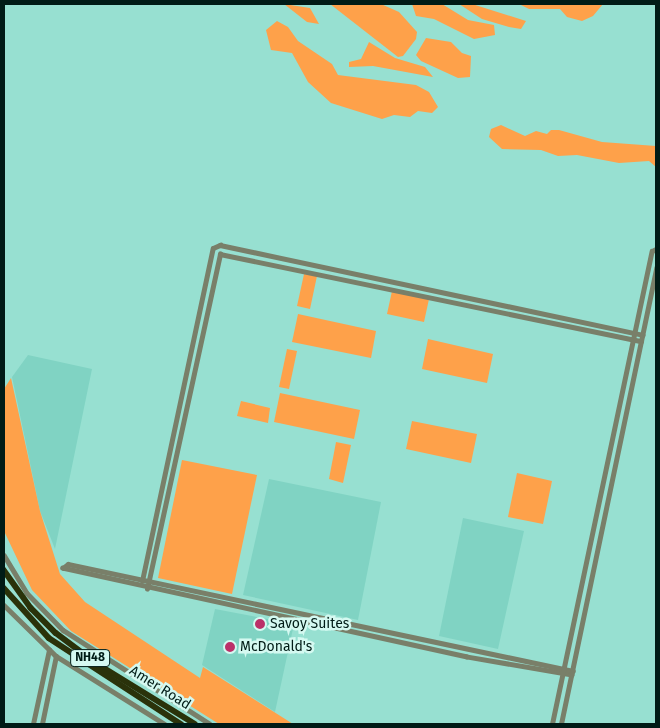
<!DOCTYPE html>
<html>
<head>
<meta charset="utf-8">
<style>
	body { margin:0 }
	#map { position:relative; width:660px; height:728px; overflow:hidden; background:#97e0d1; font-family:"Fira Sans",sans-serif }
	div>[style] { position:absolute }
	[style*='--x'] { left:calc(var(--x)*1px); top:calc(var(--y)*1px); width:calc(var(--w)*1px); rotate:calc(var(--a)*1deg) }
	.built>* { inset:0; background:#80d3c3 }
	.green>* { inset:0; background:#fea14a }
	.tertiary>* { height:4.5px; margin:-2.25px; padding:0 2.25px; transform-origin:2.25px; border-radius:2.25px; background:#797f69 }
	.trunk>* { height:5.5px; margin:-2.75px; padding:0 2.75px; transform-origin:2.75px; border-radius:2.75px; background:#2a320a }
	.dots>* { width:14px; height:14px; translate:-50% -50%; box-sizing:border-box; border:2px solid #d5f9f1; border-radius:50% }
	span { translate:-50% -50%; white-space:nowrap; text-align:center; line-height:1.15; -webkit-text-stroke:5px #d5f9f1; paint-order:stroke }
	.shield-label span { padding:1px 4px; background:#d5f9f1; border:1px solid; border-radius:4px; -webkit-text-stroke-width:0 }
	.shield-label { font-size:12px; color:#001b16; font-weight:700 }
	.poi-label { font-size:14px; color:#001b16 }
	.left { translate:0 -50%; text-align:left }
	.street-label { font-size:14px; color:#001b16 }
	.frame { position:absolute; inset:0; border:5px solid #001b16; pointer-events:none }
</style>
</head>
<body>
<div id="map">
	<div class="built">
		<i style="clip-path:polygon(28px 355px,92px 369px,55px 549px,40px 511px,12px 377px)"></i>
		<i style="clip-path:polygon(269px 479px,381px 502px,358px 620px,243px 595px)"></i>
		<i style="clip-path:polygon(463px 518px,524px 531px,498px 649px,439px 636px)"></i>
		<i style="clip-path:polygon(215px 609px,294px 624px,275px 712px,202px 665px)"></i>
	</div>
	<div class="green">
		<i style="clip-path:polygon(284px 4px,310px 8px,319px 24px,307px 22px)"></i>
		<i style="clip-path:polygon(330px 4px,381px 4px,399px 12px,417px 32px,416px 39px,403px 56px,398px 57px)"></i>
		<i style="clip-path:polygon(412px 4px,442px 4px,468px 20px,494px 25px,495px 35px,474px 39px,434px 19px,416px 16px)"></i>
		<i style="clip-path:polygon(459px 4px,472px 4px,526px 21px,521px 29px,509px 27px,482px 19px)"></i>
		<i style="clip-path:polygon(519px 4px,603px 4px,593px 16px,582px 21px,567px 17px,560px 9px,529px 9px)"></i>
		<i style="clip-path:polygon(277px 21px,288px 27px,298px 41px,332px 64px,338px 75px,416px 85px,429px 92px,438px 107px,432px 113px,418px 111px,410px 117px,394px 115px,382px 119px,331px 103px,308px 82px,292px 53px,271px 50px,266px 30px)"></i>
		<i style="clip-path:polygon(426px 38px,451px 42px,462px 53px,471px 56px,470px 77px,458px 78px,421px 61px,416px 55px)"></i>
		<i style="clip-path:polygon(369px 42px,395px 58px,425px 67px,433px 77px,373px 66px,349px 67px,349px 62px,361px 59px)"></i>
		<i style="clip-path:polygon(501px 125px,525px 136px,536px 131px,547px 134px,551px 130px,559px 130px,602px 142px,656px 146px,656px 167px,649px 161px,619px 163px,577px 155px,558px 156px,541px 150px,502px 149px,489px 137px,491px 129px)"></i>
		<i style="clip-path:polygon(304px 274px,317px 276px,310px 309px,297px 306px)"></i>
		<i style="clip-path:polygon(392px 291px,429px 299px,424px 322px,387px 314px)"></i>
		<i style="clip-path:polygon(298px 314px,376px 331px,371px 358px,292px 342px)"></i>
		<i style="clip-path:polygon(428px 339px,493px 354px,487px 383px,422px 369px)"></i>
		<i style="clip-path:polygon(287px 349px,297px 351px,289px 389px,279px 387px)"></i>
		<i style="clip-path:polygon(11px 378px,40px 511px,60px 574px,85px 602px,200px 678px,203px 667px,293px 724px,219px 724px,71px 631px,32px 590px,4px 531px,4px 389px)"></i>
		<i style="clip-path:polygon(280px 393px,360px 410px,354px 439px,274px 422px)"></i>
		<i style="clip-path:polygon(241px 401px,270px 408px,268px 423px,237px 416px)"></i>
		<i style="clip-path:polygon(412px 421px,477px 434px,471px 463px,406px 449px)"></i>
		<i style="clip-path:polygon(336px 442px,351px 445px,343px 483px,329px 479px)"></i>
		<i style="clip-path:polygon(182px 460px,257px 475px,232px 594px,158px 578px)"></i>
		<i style="clip-path:polygon(517px 473px,552px 481px,543px 524px,508px 517px)"></i>
	</div>
	<div class="tertiary">
		<i style="--x:4;--y:555;--w:44;--a:58.8"></i>
		<i style="--x:27;--y:593;--w:52;--a:45.8"></i>
		<i style="--x:63;--y:630;--w:174;--a:32.6"></i>
		<i style="--x:142;--y:581;--w:340;--a:-78"></i>
		<i style="--x:213;--y:248;--w:8;--a:-23"></i>
		<i style="--x:220;--y:245;--w:432;--a:12"></i>
		<i style="--x:147;--y:589;--w:343;--a:-77.7"></i>
		<i style="--x:220;--y:254;--w:430;--a:11.7"></i>
		<i style="--x:4;--y:605;--w:73;--a:44.4"></i>
		<i style="--x:56;--y:656;--w:128;--a:32"></i>
		<i style="--x:572;--y:675;--w:107;--a:-170.3"></i>
		<i style="--x:467;--y:657;--w:414;--a:-167.6"></i>
		<i style="--x:63;--y:568;--w:6;--a:-39"></i>
		<i style="--x:68;--y:564;--w:516;--a:11.96"></i>
		<i style="--x:33;--y:724;--w:76;--a:-77.8"></i>
		<i style="--x:42;--y:724;--w:69;--a:-78.4"></i>
		<i style="--x:552;--y:724;--w:483;--a:-78.1"></i>
		<i style="--x:652;--y:251;--w:4;--a:-27"></i>
		<i style="--x:561;--y:724;--w:466;--a:-78.2"></i>
	</div>
	<div class="trunk">
		<i style="--x:4;--y:570;--w:47;--a:54.6"></i>
		<i style="--x:31;--y:608;--w:35;--a:45"></i>
		<i style="--x:56;--y:633;--w:50;--a:36.9"></i>
		<i style="--x:96;--y:663;--w:116;--a:31.6"></i>
		<i style="--x:4;--y:588;--w:67;--a:48"></i>
		<i style="--x:49;--y:638;--w:158;--a:33.1"></i>
	</div>
	<div class="dots">
		<i style="left:260px;top:624px;background:#bb3069"></i>
		<i style="left:230px;top:647px;background:#bb3069"></i>
	</div>
	<div class="shield-label">
		<span style="left:90px;top:658px">NH48</span>
	</div>
	<div class="poi-label">
		<span class="left" style="left:270px;top:624px">Savoy Suites</span>
		<span class="left" style="left:240px;top:647px">McDonald's</span>
	</div>
	<div class="street-label">
		<span style="left:160px;top:688px;rotate:32deg">Amer Road</span>
	</div>
	<div class="frame"></div>
</div>
</body>
</html>
